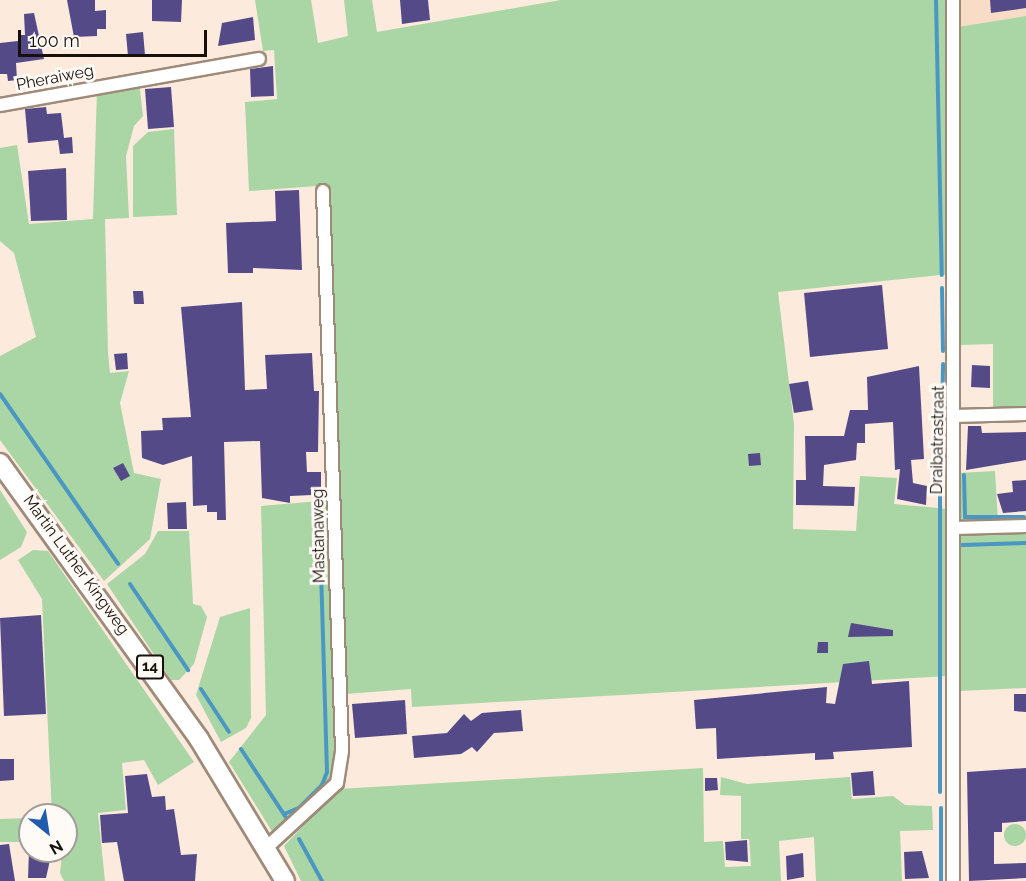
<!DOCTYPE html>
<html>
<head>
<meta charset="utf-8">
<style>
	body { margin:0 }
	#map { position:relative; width:1026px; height:881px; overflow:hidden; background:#fceadc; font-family:Raleway,sans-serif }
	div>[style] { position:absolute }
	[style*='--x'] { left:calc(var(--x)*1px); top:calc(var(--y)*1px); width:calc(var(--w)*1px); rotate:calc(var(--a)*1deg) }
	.built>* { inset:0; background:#f8dcc5 }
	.green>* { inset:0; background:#aad5a5 }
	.round { border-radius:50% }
	.stream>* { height:4px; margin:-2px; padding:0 2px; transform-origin:2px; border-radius:2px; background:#4a98c2 }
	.building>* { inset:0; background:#554a88 }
	.roads { filter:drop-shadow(2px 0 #9e8a79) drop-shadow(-2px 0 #9e8a79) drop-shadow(0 2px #9e8a79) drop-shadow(0 -2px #9e8a79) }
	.street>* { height:12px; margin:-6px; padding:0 6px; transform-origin:6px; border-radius:6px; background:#fff }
	.primary>* { height:18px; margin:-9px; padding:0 9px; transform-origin:9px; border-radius:9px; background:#fff }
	span { translate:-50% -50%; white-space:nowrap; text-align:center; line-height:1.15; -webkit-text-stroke:6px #fefaf6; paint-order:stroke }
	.shield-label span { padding:2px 4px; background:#fefaf6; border:2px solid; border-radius:4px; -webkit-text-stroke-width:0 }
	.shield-label { font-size:15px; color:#18110b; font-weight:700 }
	.street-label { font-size:16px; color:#18110b }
	.north { position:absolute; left:18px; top:803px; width:60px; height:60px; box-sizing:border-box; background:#fefaf6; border:2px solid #a29d98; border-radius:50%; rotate:150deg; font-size:16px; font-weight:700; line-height:24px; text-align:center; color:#18110b }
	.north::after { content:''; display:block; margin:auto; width:21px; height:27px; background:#215bad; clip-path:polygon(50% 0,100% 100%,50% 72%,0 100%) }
	.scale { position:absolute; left:18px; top:30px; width:189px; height:27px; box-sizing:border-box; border:3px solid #18110b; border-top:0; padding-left:8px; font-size:18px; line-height:21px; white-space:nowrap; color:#18110b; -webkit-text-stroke:4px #fefaf6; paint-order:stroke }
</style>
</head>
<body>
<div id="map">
	<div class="built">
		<i style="clip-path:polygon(958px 0,1026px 0,1026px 16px,958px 27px)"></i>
	</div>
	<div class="green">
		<i style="clip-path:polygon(255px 0,311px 0,318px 43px,348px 36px,344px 0,372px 0,377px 32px,561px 0,947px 0,950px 274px,778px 292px,794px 424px,793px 529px,856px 531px,860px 476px,897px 478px,894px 504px,949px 509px,948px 676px,412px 707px,411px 689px,346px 694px,329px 185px,249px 191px,245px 102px,277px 99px,274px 50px,263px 51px)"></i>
		<i style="clip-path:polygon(1026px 16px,1026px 409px,993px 410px,993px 344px,961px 345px,958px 27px)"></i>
		<i style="clip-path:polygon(139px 81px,143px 116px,134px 126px,126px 156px,129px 218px,105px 219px,108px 353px,110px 373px,129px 371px,120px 403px,134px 473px,161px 479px,150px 539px,104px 581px,0 440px,0 356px,36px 337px,14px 253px,0 241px,0 148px,17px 145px,29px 224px,93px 219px,97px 90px)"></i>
		<i style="clip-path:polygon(174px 129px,177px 215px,133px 217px,133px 146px,148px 132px)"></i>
		<i style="clip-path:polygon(995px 471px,998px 522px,959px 521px,958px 473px)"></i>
		<i style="clip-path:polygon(0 490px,27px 532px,21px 547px,0 560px)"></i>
		<i style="clip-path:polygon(332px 500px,339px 752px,331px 783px,273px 833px,229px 762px,266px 715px,261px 506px)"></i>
		<i style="clip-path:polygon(1026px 530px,1026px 688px,959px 691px,958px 538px,967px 532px)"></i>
		<i style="clip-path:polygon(158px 531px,189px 531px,193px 604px,201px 606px,207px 617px,194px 664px,179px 680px,171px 680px,107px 584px,145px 554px)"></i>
		<i style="clip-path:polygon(33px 550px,48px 551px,194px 762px,158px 785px,144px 760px,122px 763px,126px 810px,98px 813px,105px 881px,64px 881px,60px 873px,66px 815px,52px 815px,42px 599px,18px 560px)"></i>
		<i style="clip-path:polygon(250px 608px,251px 718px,246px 728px,221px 742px,196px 695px,220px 617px)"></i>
		<i style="clip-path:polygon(703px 768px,704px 842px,723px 841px,725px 867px,751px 866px,749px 839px,741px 839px,741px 796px,720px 795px,721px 777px,747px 784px,850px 777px,852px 799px,893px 796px,905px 805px,932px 806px,933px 830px,900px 831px,902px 881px,816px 881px,814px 837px,779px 841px,781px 881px,301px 881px,284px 846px,338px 789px)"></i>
		<i style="clip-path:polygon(30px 818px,30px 842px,0 842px,0 819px)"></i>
		<i class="round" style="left:1004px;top:824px;width:22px;height:22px"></i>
	</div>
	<div class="stream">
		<i style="--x:936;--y:0;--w:275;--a:88.8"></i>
		<i style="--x:942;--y:288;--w:63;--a:89.1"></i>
		<i style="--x:0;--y:394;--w:207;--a:55.2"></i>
		<i style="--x:964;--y:475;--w:42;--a:88.6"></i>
		<i style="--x:965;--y:517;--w:59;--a:0"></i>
		<i style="--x:941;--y:482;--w:118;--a:-89"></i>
		<i style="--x:940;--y:495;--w:297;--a:90"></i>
		<i style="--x:962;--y:545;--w:64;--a:-1.8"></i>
		<i style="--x:130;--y:584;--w:104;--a:56"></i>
		<i style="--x:201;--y:689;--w:51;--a:56.9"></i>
		<i style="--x:241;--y:749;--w:87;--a:56.7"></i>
		<i style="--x:284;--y:814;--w:16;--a:-22"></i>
		<i style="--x:299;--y:808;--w:33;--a:-45"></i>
		<i style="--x:322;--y:785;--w:14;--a:-69"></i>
		<i style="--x:327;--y:772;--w:266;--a:-91.7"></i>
		<i style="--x:299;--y:839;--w:48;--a:61.3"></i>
		<i style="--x:941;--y:881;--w:73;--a:-90"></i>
	</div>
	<div class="building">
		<i style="clip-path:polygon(67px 0,95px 0,95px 11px,106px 10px,106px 29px,97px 29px,97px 36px,74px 37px)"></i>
		<i style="clip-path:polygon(152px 0,182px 0,181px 22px,152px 21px)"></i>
		<i style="clip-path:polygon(400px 0,428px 0,430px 20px,402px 24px)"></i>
		<i style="clip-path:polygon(990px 0,1026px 0,1026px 8px,991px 13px)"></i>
		<i style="clip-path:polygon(34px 13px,44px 59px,16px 63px,17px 80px,8px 81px,7px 74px,0 74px,0 43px,18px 41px,18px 35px,25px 35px,24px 14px)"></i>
		<i style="clip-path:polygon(253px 17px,255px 40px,218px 46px,222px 23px)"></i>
		<i style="clip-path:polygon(143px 32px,145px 55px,128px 56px,126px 34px)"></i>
		<i style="clip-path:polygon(273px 66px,274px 96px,251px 97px,250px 69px)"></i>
		<i style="clip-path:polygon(171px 87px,174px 127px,148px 129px,145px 89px)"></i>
		<i style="clip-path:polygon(46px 107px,47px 114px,61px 113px,64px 138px,72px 137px,73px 153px,60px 154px,58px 140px,28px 143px,25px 109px)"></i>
		<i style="clip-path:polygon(66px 168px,67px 220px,31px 221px,28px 171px)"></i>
		<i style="clip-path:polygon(299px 190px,302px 270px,253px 268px,253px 273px,228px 273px,226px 223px,276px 221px,275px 191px)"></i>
		<i style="clip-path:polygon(882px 285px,888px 349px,810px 357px,804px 293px)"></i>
		<i style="clip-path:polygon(133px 291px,143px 291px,144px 304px,134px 304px)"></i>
		<i style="clip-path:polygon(242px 302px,245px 390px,267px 389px,265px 355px,312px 353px,314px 391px,319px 391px,318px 452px,306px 452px,307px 472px,321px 472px,321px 488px,312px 495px,290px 496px,290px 503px,262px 498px,260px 441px,224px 442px,226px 520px,217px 520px,217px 512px,207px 512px,207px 505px,193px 506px,192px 456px,163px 465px,142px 458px,141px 431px,163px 430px,162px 418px,191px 417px,181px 307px)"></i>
		<i style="clip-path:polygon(127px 353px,128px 369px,116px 370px,114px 354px)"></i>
		<i style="clip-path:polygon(972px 365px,990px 366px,990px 388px,971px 387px)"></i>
		<i style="clip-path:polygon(919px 366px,924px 459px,911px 460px,913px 483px,927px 486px,926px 505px,897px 499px,900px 469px,895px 470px,893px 422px,865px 424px,865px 443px,857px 443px,856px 460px,824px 465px,823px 486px,855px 487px,854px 506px,796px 505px,796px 480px,806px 480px,805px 436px,844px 436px,850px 410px,868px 410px,867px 377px)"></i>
		<i style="clip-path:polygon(808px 381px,813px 410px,794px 413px,789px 384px)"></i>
		<i style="clip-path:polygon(968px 426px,981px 426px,982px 433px,1026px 432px,1026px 460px,966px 470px)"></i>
		<i style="clip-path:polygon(760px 453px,761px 465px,749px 466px,748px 454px)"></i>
		<i style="clip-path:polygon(123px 463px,130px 476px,121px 481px,113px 468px)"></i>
		<i style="clip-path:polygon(1026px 480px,1026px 511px,1003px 513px,997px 494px,1013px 492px,1012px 481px)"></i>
		<i style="clip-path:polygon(186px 502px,187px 529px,168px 529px,167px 503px)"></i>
		<i style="clip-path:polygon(41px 615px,46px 714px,4px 716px,0 618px)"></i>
		<i style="clip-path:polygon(851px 623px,893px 630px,893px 636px,848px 637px)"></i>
		<i style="clip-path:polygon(818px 642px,828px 642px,828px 653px,817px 653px)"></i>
		<i style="clip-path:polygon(869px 661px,872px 684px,909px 681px,912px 747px,833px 752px,834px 759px,815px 760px,815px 753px,717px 759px,716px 728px,696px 729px,694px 700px,827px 687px,826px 703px,835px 704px,843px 664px)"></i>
		<i style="clip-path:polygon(1014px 694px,1026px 694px,1026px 712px,1014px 711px)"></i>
		<i style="clip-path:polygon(405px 700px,407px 734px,355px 738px,352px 704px)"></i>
		<i style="clip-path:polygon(521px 710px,523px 731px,494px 733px,477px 752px,472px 747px,461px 754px,414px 758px,412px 736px,447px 733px,464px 714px,471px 721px,482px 713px)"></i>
		<i style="clip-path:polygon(0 759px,14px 759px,14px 780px,0 781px)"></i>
		<i style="clip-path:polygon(1026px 768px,1026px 821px,1002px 823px,1002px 832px,994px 832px,994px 864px,1026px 863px,1026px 878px,969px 881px,967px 772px)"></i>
		<i style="clip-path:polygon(873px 771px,875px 795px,853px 796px,851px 773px)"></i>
		<i style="clip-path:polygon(147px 774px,152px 797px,165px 796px,166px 810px,174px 809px,181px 855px,197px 854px,195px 881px,124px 881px,117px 842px,102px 843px,100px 815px,128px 813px,125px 776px)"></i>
		<i style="clip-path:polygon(705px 778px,717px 778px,718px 790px,705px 791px)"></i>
		<i style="clip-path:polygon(747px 840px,748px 862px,726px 860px,725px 842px)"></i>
		<i style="clip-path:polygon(9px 844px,15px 881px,0 881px,0 845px)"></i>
		<i style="clip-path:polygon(29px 851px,52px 851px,46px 878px,28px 878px)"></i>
		<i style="clip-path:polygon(922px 851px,929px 878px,905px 879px,904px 852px)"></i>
		<i style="clip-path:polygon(803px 853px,804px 877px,787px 880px,786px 856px)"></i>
	</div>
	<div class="roads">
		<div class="street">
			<i style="--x:953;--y:0;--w:881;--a:90"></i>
			<i style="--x:0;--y:105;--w:263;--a:-10.1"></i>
			<i style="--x:954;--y:416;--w:72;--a:-1.6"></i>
			<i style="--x:954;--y:528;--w:72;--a:-1.6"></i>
			<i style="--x:266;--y:848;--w:96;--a:-42.5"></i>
			<i style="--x:337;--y:783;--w:33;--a:-81"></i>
			<i style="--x:342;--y:750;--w:559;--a:-91.95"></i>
		</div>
		<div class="primary">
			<i style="--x:0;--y:463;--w:340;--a:54.2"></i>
			<i style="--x:199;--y:739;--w:166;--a:58.8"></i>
		</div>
	</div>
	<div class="shield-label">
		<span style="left:150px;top:667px">14</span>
	</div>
	<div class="street-label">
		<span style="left:55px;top:78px;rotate:-11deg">Pheraiweg</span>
		<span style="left:938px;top:440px;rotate:-89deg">Draibatrastraat</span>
		<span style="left:319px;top:536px;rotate:-91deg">Mastanaweg</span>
		<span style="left:76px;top:565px;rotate:54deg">Martin Luther Kingweg</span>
	</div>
	<div class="north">N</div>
	<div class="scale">100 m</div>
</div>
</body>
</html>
